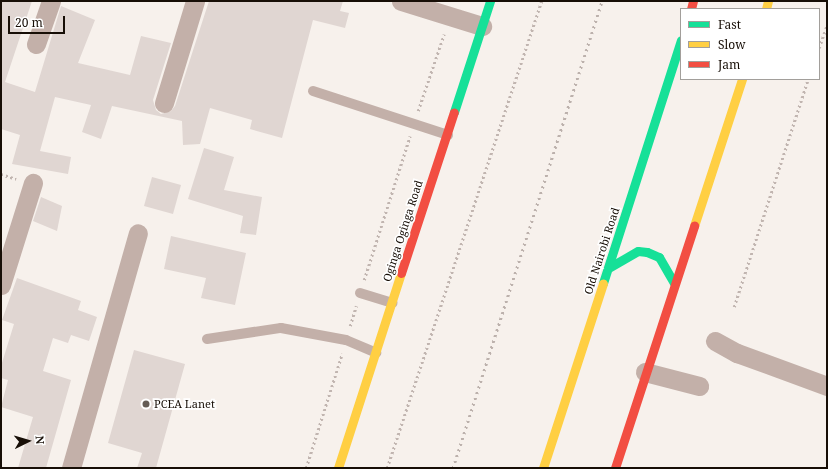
<!DOCTYPE html>
<html>
<head>
<meta charset="utf-8">
<style>
	body { margin:0 }
	#map { position:relative; width:828px; height:469px; overflow:hidden; background:#f7f1ec; font-family:"Noto Serif",serif }
	div>[style] { position:absolute }
	[style*='--x'] { left:calc(var(--x)*1px); top:calc(var(--y)*1px); width:calc(var(--w)*1px); rotate:calc(var(--a)*1deg) }
	.building>* { inset:0; background:#e0d6d2 }
	.path>* { height:2.5px; margin-top:-1.25px; transform-origin:0; background:repeating-linear-gradient(90deg,#c1b5b0 0 2px,transparent 0 5px) }
	.lane>* { height:10px; margin:-5px; padding:0 5px; transform-origin:5px; border-radius:5px; background:#c3b0a9 }
	.street>* { height:19px; margin:-9.5px; padding:0 9.5px; transform-origin:9.5px; border-radius:9.5px; background:#c3b0a9 }
	.fast>* { height:9px; margin:-4.5px; padding:0 4.5px; transform-origin:4.5px; border-radius:4.5px; background:#16e098 }
	.slow>* { height:9px; margin:-4.5px; padding:0 4.5px; transform-origin:4.5px; border-radius:4.5px; background:#ffcf43 }
	.jam>* { height:9px; margin:-4.5px; padding:0 4.5px; transform-origin:4.5px; border-radius:4.5px; background:#f24e42 }
	.rail>* { height:3px; margin-top:-1.5px; transform-origin:0; background:repeating-linear-gradient(90deg,#bcb1ac 0 2px,transparent 0 6px) }
	.dots>* { width:11px; height:11px; translate:-50% -50%; box-sizing:border-box; border:2px solid #fff; border-radius:50% }
	span { translate:-50% -50%; white-space:nowrap; text-align:center; line-height:1.15; -webkit-text-stroke:3.5px #fff; paint-order:stroke }
	.street-label { font-size:11px; color:#170e06 }
	.poi-label { font-size:11px; color:#170e06 }
	.left { translate:0 -50%; text-align:left }
	.frame { position:absolute; inset:0; border:2px solid #170e06; pointer-events:none }
	.legend { position:absolute; left:680px; top:8px; width:140px; height:72px; box-sizing:border-box; background:#fff; border:1px solid #a29f9b; margin:0; padding:5px 7px; list-style:none; font-size:12px; color:#170e06 }
	.legend li { display:flex; align-items:center; gap:8px; height:20px }
	.legend b { width:20px; border:1px solid #a29f9b }
	.north { position:absolute; left:8px; top:421px; width:40px; height:40px; -webkit-text-stroke:3px #fff; paint-order:stroke; rotate:85deg; font-size:11px; font-weight:700; line-height:16px; text-align:center; color:#170e06 }
	.north::after { content:''; display:block; margin:auto; width:14px; height:18px; background:#170e06; clip-path:polygon(50% 0,100% 100%,50% 72%,0 100%) }
	.scale { position:absolute; left:8px; top:16px; width:57px; height:18px; box-sizing:border-box; border:2px solid #170e06; border-top:0; padding-left:5px; font-size:12px; line-height:14px; white-space:nowrap; color:#170e06; -webkit-text-stroke:3px #fff; paint-order:stroke }
</style>
</head>
<body>
<div id="map">
	<div class="building">
		<i style="clip-path:polygon(1px 1px,32px 1px,5px 82px,35px 92px,61px 6px,95px 20px,78px 63px,130px 75px,141px 36px,171px 43px,153px 100px,156px 110px,161px 114px,171px 111px,175px 106px,209px 1px,343px 1px,340px 11px,349px 13px,345px 28px,313px 20px,282px 138px,250px 129px,252px 120px,210px 108px,200px 144px,183px 145px,182px 121px,112px 106px,101px 139px,82px 132px,91px 105px,55px 97px,40px 151px,71px 157px,68px 174px,12px 164px,20px 135px,1px 129px)"></i>
		<i style="clip-path:polygon(204px 148px,234px 157px,224px 190px,262px 197px,256px 235px,240px 233px,243px 216px,188px 199px)"></i>
		<i style="clip-path:polygon(152px 177px,181px 185px,173px 214px,144px 206px)"></i>
		<i style="clip-path:polygon(41px 197px,62px 206px,57px 231px,33px 221px)"></i>
		<i style="clip-path:polygon(171px 236px,246px 253px,235px 305px,201px 298px,206px 278px,164px 269px)"></i>
		<i style="clip-path:polygon(17px 278px,81px 301px,78px 310px,97px 317px,89px 341px,71px 335px,68px 343px,53px 338px,43px 371px,71px 380px,46px 468px,18px 468px,33px 417px,1px 407px,8px 380px,1px 378px,1px 366px,14px 324px,2px 320px)"></i>
		<i style="clip-path:polygon(134px 350px,185px 364px,156px 468px,137px 468px,142px 453px,108px 443px)"></i>
	</div>
	<div class="path">
		<i style="--x:819;--y:48;--w:24;--a:-71"></i>
		<i style="--x:418;--y:111;--w:81;--a:-71.3"></i>
		<i style="--x:1;--y:174;--w:16;--a:18"></i>
		<i style="--x:364;--y:280;--w:151;--a:-72.3"></i>
		<i style="--x:734;--y:307;--w:240;--a:-72"></i>
		<i style="--x:350;--y:326;--w:21;--a:-73"></i>
		<i style="--x:306;--y:468;--w:120;--a:-72.5"></i>
		<i style="--x:387;--y:468;--w:492;--a:-71.7"></i>
	</div>
	<div class="lane">
		<i style="--x:313;--y:91;--w:142;--a:18.1"></i>
		<i style="--x:360;--y:293;--w:34;--a:17"></i>
		<i style="--x:207;--y:339;--w:75;--a:-8.5"></i>
		<i style="--x:281;--y:328;--w:66;--a:10.5"></i>
		<i style="--x:346;--y:340;--w:33;--a:23"></i>
	</div>
	<div class="street">
		<i style="--x:401;--y:1;--w:85;--a:17.2"></i>
		<i style="--x:36;--y:44;--w:46;--a:-70.8"></i>
		<i style="--x:164;--y:103;--w:107;--a:-73.1"></i>
		<i style="--x:1;--y:285;--w:107;--a:-72.6"></i>
		<i style="--x:715;--y:341;--w:25;--a:29"></i>
		<i style="--x:737;--y:353;--w:96;--a:20.1"></i>
		<i style="--x:645;--y:372;--w:56;--a:14.5"></i>
		<i style="--x:71;--y:468;--w:244;--a:-74.1"></i>
	</div>
	<div class="fast">
		<i style="--x:454;--y:112;--w:117;--a:-72"></i>
		<i style="--x:610;--y:267;--w:32;--a:-30"></i>
		<i style="--x:638;--y:251;--w:9;--a:6"></i>
		<i style="--x:647;--y:252;--w:13;--a:23"></i>
		<i style="--x:659;--y:257;--w:30;--a:60"></i>
		<i style="--x:603;--y:283;--w:255;--a:-72.2"></i>
	</div>
	<div class="slow">
		<i style="--x:766;--y:9;--w:8;--a:-76"></i>
		<i style="--x:694;--y:226;--w:155;--a:-71.9"></i>
		<i style="--x:338;--y:468;--w:205;--a:-72.1"></i>
		<i style="--x:543;--y:468;--w:194;--a:-72"></i>
	</div>
	<div class="jam">
		<i style="--x:691;--y:9;--w:8;--a:-76"></i>
		<i style="--x:401;--y:273;--w:169;--a:-71.8"></i>
		<i style="--x:615;--y:468;--w:255;--a:-71.9"></i>
	</div>
	<div class="rail">
		<i style="--x:453;--y:468;--w:490;--a:-72.3"></i>
	</div>
	<div class="dots">
		<i style="left:146px;top:404px;background:#655d56"></i>
	</div>
	<div class="street-label">
		<span style="left:403px;top:231px;rotate:-72deg">Oginga Oginga Road</span>
		<span style="left:602px;top:251px;rotate:-72deg">Old Nairobi Road</span>
	</div>
	<div class="poi-label">
		<span class="left" style="left:154px;top:404px">PCEA Lanet</span>
	</div>
	<div class="frame"></div>
	<ul class="legend">
	<li><b style="height:5px;background:#16e098"></b>Fast</li>
	<li><b style="height:5px;background:#ffcf43"></b>Slow</li>
	<li><b style="height:5px;background:#f24e42"></b>Jam</li>
	</ul>
	<div class="north">N</div>
	<div class="scale">20 m</div>
</div>
</body>
</html>
